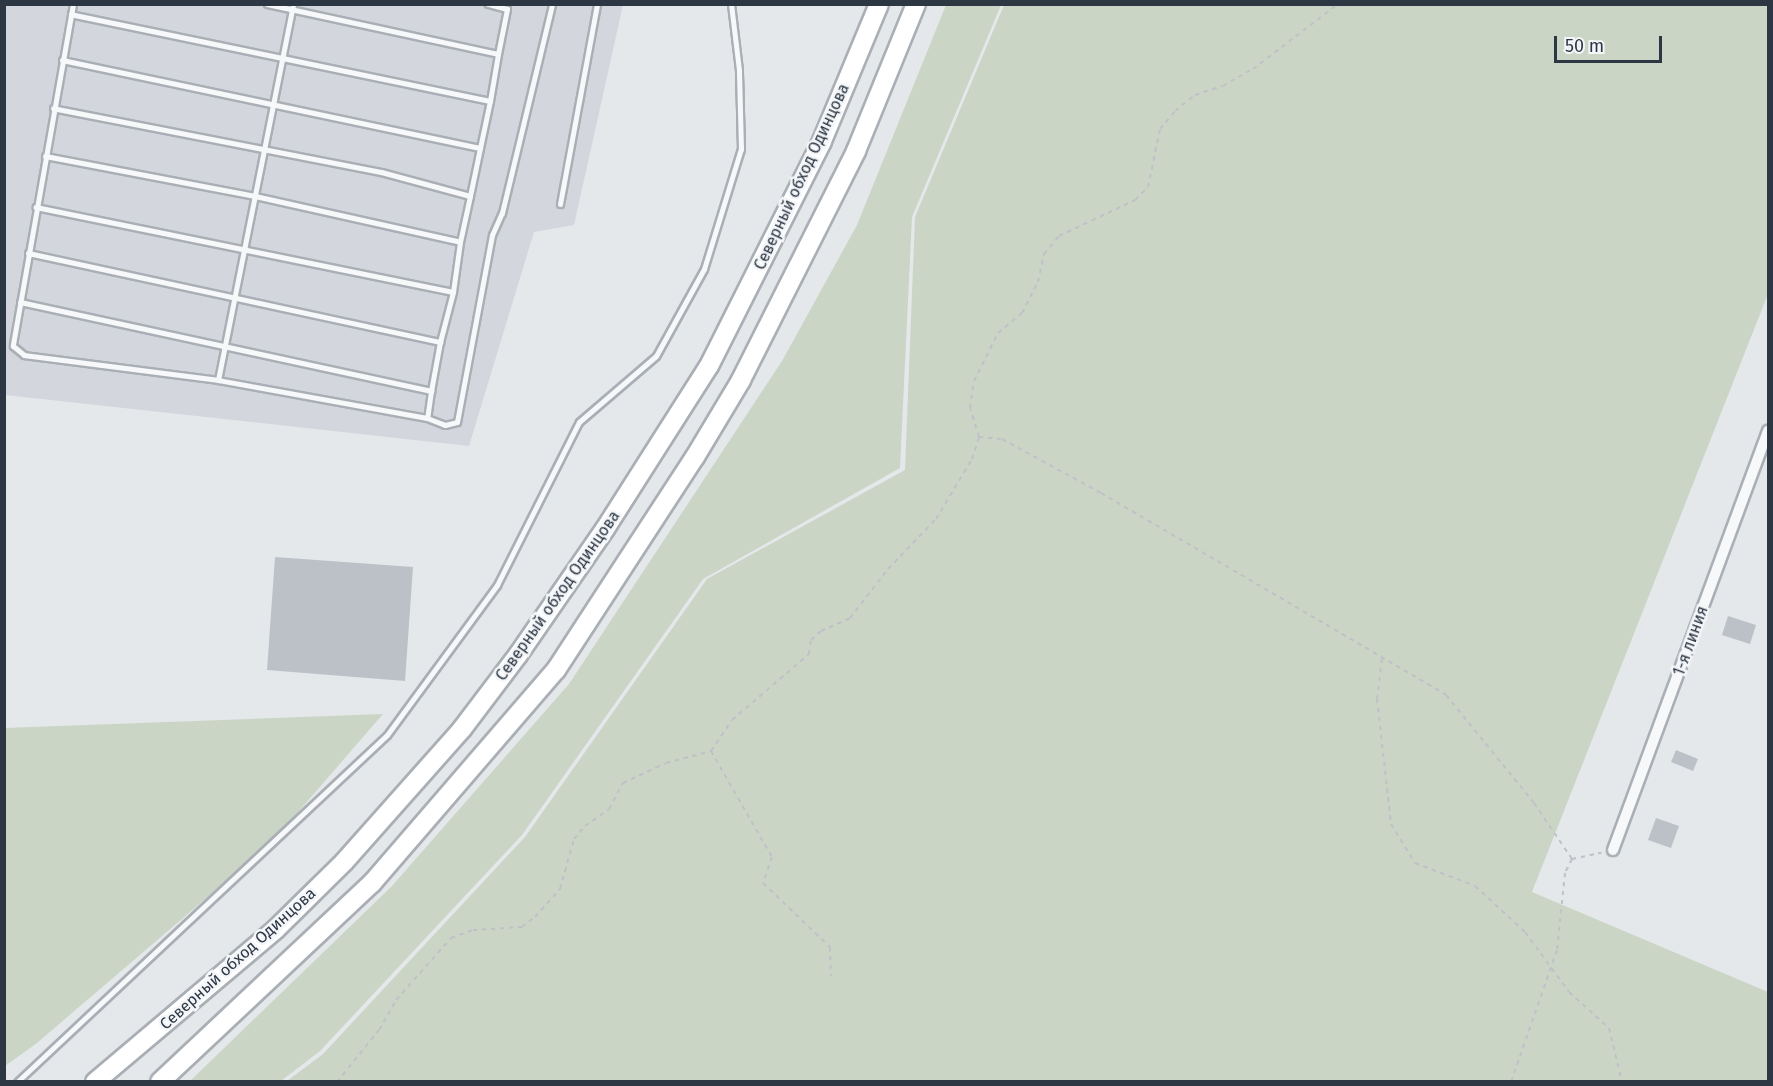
<!DOCTYPE html>
<html>
<head>
<meta charset="utf-8">
<style>
	body { margin:0 }
	#map { position:relative; width:1773px; height:1086px; overflow:hidden; background:#e4e8eb; font-family:"Fira Sans",sans-serif }
	div>[style] { position:absolute }
	[style*='--x'] { left:calc(var(--x)*1px); top:calc(var(--y)*1px); width:calc(var(--w)*1px); rotate:calc(var(--a)*1deg) }
	.built>* { inset:0; background:#d3d7dd }
	.green>* { inset:0; background:#cbd5c6 }
	.building>* { inset:0; background:#bcc1c8 }
	.path>* { height:2px; margin-top:-1px; transform-origin:0; background:repeating-linear-gradient(90deg,#bec2c7 0 4.5px,transparent 0 9px) }
	.roads { filter:drop-shadow(2px 0 #a9afb5) drop-shadow(-2px 0 #a9afb5) drop-shadow(0 2px #a9afb5) drop-shadow(0 -2px #a9afb5) }
	.service>* { height:5px; margin:-2.5px; padding:0 2.5px; transform-origin:2.5px; border-radius:2.5px; background:#f7f8fa }
	.minor>* { height:10px; margin:-5px; padding:0 5px; transform-origin:5px; border-radius:5px; background:#f7f8fa }
	.trunk>* { height:18px; margin:-9px; padding:0 9px; transform-origin:9px; border-radius:9px; background:#fff }
	span { translate:-50% -50%; white-space:nowrap; text-align:center; line-height:1.15; -webkit-text-stroke:5px #f4f6f9; paint-order:stroke }
	.street-label { font-size:16px; color:#2d3743 }
	.frame { position:absolute; inset:0; border:6px solid #2d3743; pointer-events:none }
	.scale { position:absolute; left:1554px; top:36px; width:108px; height:27px; box-sizing:border-box; border:3px solid #2d3743; border-top:0; padding-left:8px; font-size:18px; line-height:21px; white-space:nowrap; color:#2d3743; -webkit-text-stroke:4px #f4f6f9; paint-order:stroke }
</style>
</head>
<body>
<div id="map">
	<div class="built">
		<i style="clip-path:polygon(5px 5px,623px 5px,574px 225px,534px 232px,469px 446px,5px 395px)"></i>
	</div>
	<div class="green">
		<i style="clip-path:polygon(946px 5px,1001px 5px,912px 217px,900px 468px,703px 579px,522px 835px,320px 1051px,281px 1081px,190px 1081px,392px 886px,569px 684px,782px 361px,857px 225px)"></i>
		<i style="clip-path:polygon(1004px 5px,1768px 5px,1768px 294px,1532px 892px,1768px 992px,1768px 1081px,287px 1081px,323px 1054px,525px 837px,707px 579px,905px 470px,915px 217px)"></i>
		<i style="clip-path:polygon(383px 714px,273px 841px,37px 1043px,5px 1066px,4px 728px)"></i>
	</div>
	<div class="building">
		<i style="clip-path:polygon(275px 557px,413px 567px,405px 681px,267px 670px)"></i>
		<i style="clip-path:polygon(1728px 616px,1756px 625px,1750px 644px,1722px 635px)"></i>
		<i style="clip-path:polygon(1676px 750px,1698px 759px,1693px 771px,1671px 762px)"></i>
		<i style="clip-path:polygon(1656px 818px,1679px 826px,1671px 848px,1648px 840px)"></i>
	</div>
	<div class="path">
		<i style="--x:979;--y:437;--w:23;--a:5"></i>
		<i style="--x:1002;--y:439;--w:113;--a:28.6"></i>
		<i style="--x:1101;--y:493;--w:400;--a:30.3"></i>
		<i style="--x:1446;--y:695;--w:139;--a:50.8"></i>
		<i style="--x:1534;--y:803;--w:68;--a:55.8"></i>
		<i style="--x:1572;--y:859;--w:16;--a:117"></i>
		<i style="--x:1565;--y:873;--w:77;--a:95.9"></i>
		<i style="--x:1557;--y:950;--w:140;--a:109.2"></i>
		<i style="--x:1382;--y:659;--w:40;--a:97.1"></i>
		<i style="--x:1377;--y:699;--w:126;--a:83.6"></i>
		<i style="--x:1391;--y:824;--w:46;--a:58.4"></i>
		<i style="--x:1415;--y:863;--w:64;--a:21"></i>
		<i style="--x:1475;--y:886;--w:68;--a:42.6"></i>
		<i style="--x:1525;--y:932;--w:74;--a:53.7"></i>
		<i style="--x:1569;--y:992;--w:54;--a:42"></i>
		<i style="--x:1609;--y:1028;--w:56;--a:76.5"></i>
		<i style="--x:711;--y:751;--w:122;--a:60.1"></i>
		<i style="--x:772;--y:857;--w:28;--a:109"></i>
		<i style="--x:763;--y:883;--w:93;--a:43.7"></i>
		<i style="--x:830;--y:947;--w:29;--a:88"></i>
		<i style="--x:1572;--y:859;--w:30;--a:-12"></i>
		<i style="--x:337;--y:1082;--w:67;--a:-51.1"></i>
		<i style="--x:379;--y:1030;--w:34;--a:-60"></i>
		<i style="--x:396;--y:1000;--w:83;--a:-48.4"></i>
		<i style="--x:451;--y:938;--w:23;--a:-20"></i>
		<i style="--x:473;--y:930;--w:49;--a:-3.5"></i>
		<i style="--x:522;--y:927;--w:16;--a:-38"></i>
		<i style="--x:535;--y:917;--w:38;--a:-48"></i>
		<i style="--x:560;--y:889;--w:52;--a:-74.4"></i>
		<i style="--x:574;--y:839;--w:17;--a:-50"></i>
		<i style="--x:585;--y:826;--w:29;--a:-35"></i>
		<i style="--x:609;--y:809;--w:30;--a:-62"></i>
		<i style="--x:623;--y:783;--w:47;--a:-24.9"></i>
		<i style="--x:666;--y:763;--w:47;--a:-14.9"></i>
		<i style="--x:711;--y:751;--w:37;--a:-56"></i>
		<i style="--x:732;--y:720;--w:101;--a:-40.6"></i>
		<i style="--x:809;--y:654;--w:14;--a:-82"></i>
		<i style="--x:811;--y:640;--w:13;--a:-42"></i>
		<i style="--x:821;--y:631;--w:32;--a:-24"></i>
		<i style="--x:850;--y:618;--w:62;--a:-52.2"></i>
		<i style="--x:888;--y:569;--w:69;--a:-46.2"></i>
		<i style="--x:936;--y:519;--w:70;--a:-59"></i>
		<i style="--x:972;--y:459;--w:23;--a:-72"></i>
		<i style="--x:979;--y:437;--w:30;--a:-107"></i>
		<i style="--x:970;--y:408;--w:27;--a:-82"></i>
		<i style="--x:974;--y:381;--w:54;--a:-63.4"></i>
		<i style="--x:998;--y:333;--w:31;--a:-40"></i>
		<i style="--x:1022;--y:313;--w:35;--a:-63"></i>
		<i style="--x:1038;--y:282;--w:29;--a:-78"></i>
		<i style="--x:1044;--y:254;--w:23;--a:-50"></i>
		<i style="--x:1059;--y:236;--w:84;--a:-25.3"></i>
		<i style="--x:1135;--y:200;--w:18;--a:-45"></i>
		<i style="--x:1148;--y:187;--w:59;--a:-78.3"></i>
		<i style="--x:1160;--y:129;--w:23;--a:-50"></i>
		<i style="--x:1175;--y:111;--w:26;--a:-39"></i>
		<i style="--x:1195;--y:95;--w:29;--a:-18"></i>
		<i style="--x:1223;--y:86;--w:34;--a:-30"></i>
		<i style="--x:1253;--y:69;--w:107;--a:-37.4"></i>
	</div>
	<div class="roads">
		<div class="service">
			<i style="--x:73;--y:4;--w:347;--a:100"></i>
			<i style="--x:13;--y:346;--w:14;--a:39"></i>
			<i style="--x:24;--y:355;--w:196;--a:7.3"></i>
			<i style="--x:218;--y:380;--w:383;--a:-78.7"></i>
			<i style="--x:267;--y:4;--w:236;--a:12.2"></i>
			<i style="--x:498;--y:54;--w:46;--a:-78.7"></i>
			<i style="--x:507;--y:9;--w:20;--a:-165"></i>
			<i style="--x:62;--y:60;--w:427;--a:11.9"></i>
			<i style="--x:480;--y:148;--w:48;--a:-78"></i>
			<i style="--x:490;--y:101;--w:428;--a:-168.3"></i>
			<i style="--x:490;--y:101;--w:48;--a:-80.3"></i>
			<i style="--x:45;--y:156;--w:214;--a:10.8"></i>
			<i style="--x:255;--y:196;--w:210;--a:12.6"></i>
			<i style="--x:460;--y:242;--w:47;--a:-77.7"></i>
			<i style="--x:470;--y:196;--w:92;--a:-164.9"></i>
			<i style="--x:381;--y:172;--w:334;--a:-169"></i>
			<i style="--x:470;--y:196;--w:49;--a:-78.2"></i>
			<i style="--x:560;--y:204;--w:203;--a:-79.5"></i>
			<i style="--x:28;--y:253;--w:422;--a:12.2"></i>
			<i style="--x:440;--y:342;--w:52;--a:-75.4"></i>
			<i style="--x:453;--y:292;--w:426;--a:-168.5"></i>
			<i style="--x:453;--y:292;--w:50;--a:-82"></i>
			<i style="--x:20;--y:302;--w:421;--a:12.2"></i>
			<i style="--x:431;--y:391;--w:27;--a:98"></i>
			<i style="--x:427;--y:418;--w:212;--a:-169.7"></i>
			<i style="--x:431;--y:391;--w:50;--a:-79.6"></i>
			<i style="--x:427;--y:418;--w:19;--a:21"></i>
			<i style="--x:445;--y:425;--w:12;--a:-14"></i>
			<i style="--x:457;--y:422;--w:190;--a:-79.4"></i>
			<i style="--x:492;--y:235;--w:24;--a:-66"></i>
			<i style="--x:502;--y:213;--w:215;--a:-76.5"></i>
			<i style="--x:17;--y:1082;--w:507;--a:-43.16"></i>
			<i style="--x:387;--y:735;--w:186;--a:-53.7"></i>
			<i style="--x:497;--y:585;--w:182;--a:-63.3"></i>
			<i style="--x:579;--y:422;--w:101;--a:-40.6"></i>
			<i style="--x:656;--y:356;--w:99;--a:-61.1"></i>
			<i style="--x:704;--y:269;--w:126;--a:-72.9"></i>
			<i style="--x:741;--y:149;--w:79;--a:-91.5"></i>
			<i style="--x:739;--y:70;--w:66;--a:-96.9"></i>
		</div>
		<div class="minor">
			<i style="--x:1613;--y:850;--w:447;--a:-69.7"></i>
		</div>
		<div class="trunk">
			<i style="--x:95;--y:1082;--w:237;--a:-40.2"></i>
			<i style="--x:276;--y:929;--w:95;--a:-44.6"></i>
			<i style="--x:344;--y:862;--w:178;--a:-48.4"></i>
			<i style="--x:462;--y:729;--w:93;--a:-52.9"></i>
			<i style="--x:518;--y:655;--w:153;--a:-55.4"></i>
			<i style="--x:605;--y:529;--w:193;--a:-57.5"></i>
			<i style="--x:709;--y:366;--w:252;--a:-63.3"></i>
			<i style="--x:822;--y:141;--w:148;--a:-67.4"></i>
			<i style="--x:160;--y:1082;--w:291;--a:-43.2"></i>
			<i style="--x:372;--y:883;--w:281;--a:-49.2"></i>
			<i style="--x:556;--y:670;--w:254;--a:-56.9"></i>
			<i style="--x:695;--y:457;--w:90;--a:-59.1"></i>
			<i style="--x:741;--y:380;--w:256;--a:-63.3"></i>
			<i style="--x:856;--y:151;--w:159;--a:-67.8"></i>
		</div>
	</div>
	<div class="street-label">
		<span style="left:802px;top:177px;rotate:-65deg">Северный обход Одинцова</span>
		<span style="left:558px;top:596px;rotate:-55deg">Северный обход Одинцова</span>
		<span style="left:1691px;top:641px;rotate:-70deg">1-я линия</span>
		<span style="left:238px;top:959px;rotate:-42deg">Северный обход Одинцова</span>
	</div>
	<div class="frame"></div>
	<div class="scale">50 m</div>
</div>
</body>
</html>
